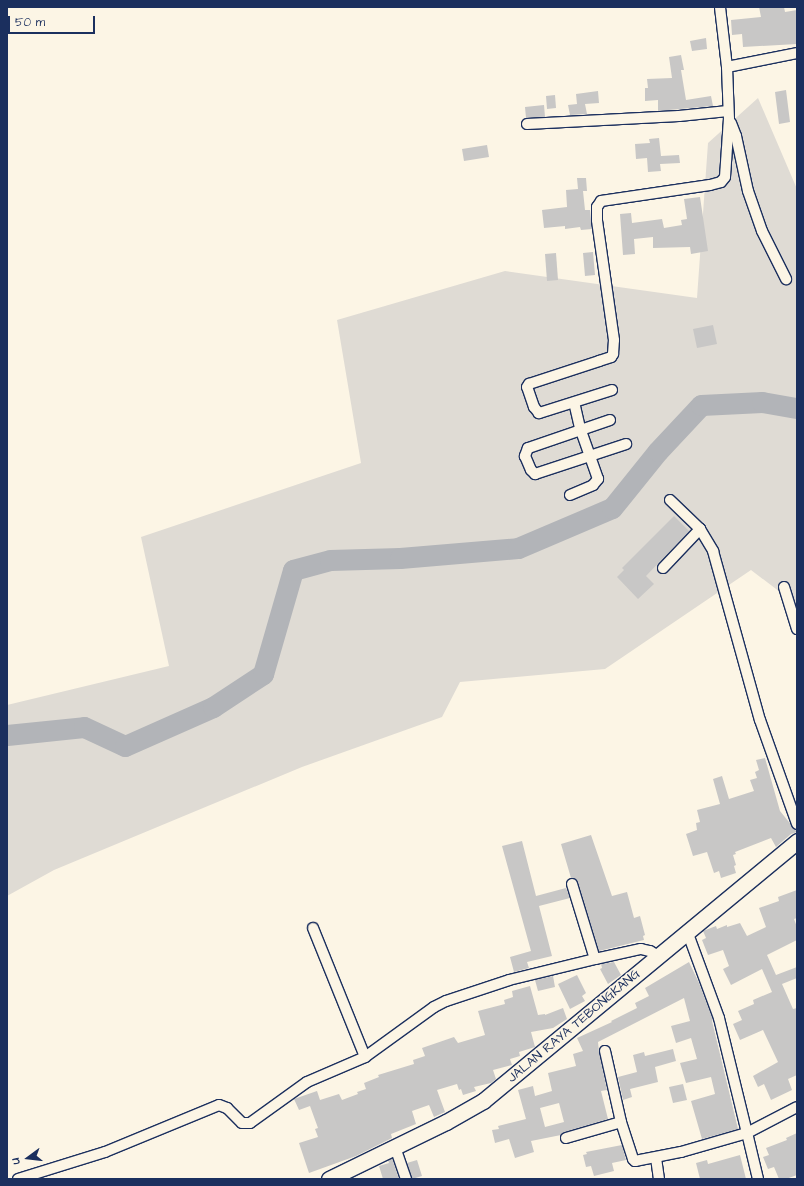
<!DOCTYPE html>
<html>
<head>
<meta charset="utf-8">
<style>
	body { margin:0 }
	#map { position:relative; width:804px; height:1186px; overflow:hidden; background:#fcf5e5; font-family:"Architects Daughter",sans-serif }
	div>[style] { position:absolute }
	[style*='--x'] { left:calc(var(--x)*1px); top:calc(var(--y)*1px); width:calc(var(--w)*1px); rotate:calc(var(--a)*1deg) }
	.green>* { inset:0; background:#dfdbd4 }
	.river>* { height:21px; margin:-10.5px; padding:0 10.5px; transform-origin:10.5px; border-radius:10.5px; background:#b2b4b8 }
	.building>* { inset:0; background:#c8c7c6 }
	.roads { filter:drop-shadow(1px 0 #1b2f5e) drop-shadow(-1px 0 #1b2f5e) drop-shadow(0 1px #1b2f5e) drop-shadow(0 -1px #1b2f5e) }
	.street>* { height:10px; margin:-5px; padding:0 5px; transform-origin:5px; border-radius:5px; background:#fcf5e5 }
	.primary>* { height:15px; margin:-7.5px; padding:0 7.5px; transform-origin:7.5px; border-radius:7.5px; background:#fcf5e5 }
	span { translate:-50% -50%; white-space:nowrap; text-align:center; line-height:1.15; -webkit-text-stroke:3px #fcf5e5; paint-order:stroke }
	.street-label { font-size:13px; color:#1b2f5e }
	.frame { position:absolute; inset:0; border:8px solid #1b2f5e; pointer-events:none }
	.north { position:absolute; left:8px; top:1138px; width:40px; height:40px; -webkit-text-stroke:3px #fcf5e5; paint-order:stroke; rotate:255deg; font-size:11px; font-weight:700; line-height:16px; text-align:center; color:#1b2f5e }
	.north::after { content:''; display:block; margin:auto; width:14px; height:18px; background:#1b2f5e; clip-path:polygon(50% 0,100% 100%,50% 72%,0 100%) }
	.scale { position:absolute; left:8px; top:16px; width:87px; height:18px; box-sizing:border-box; border:2px solid #1b2f5e; border-top:0; padding-left:5px; font-size:12px; line-height:14px; white-space:nowrap; color:#1b2f5e; -webkit-text-stroke:3px #fcf5e5; paint-order:stroke }
</style>
</head>
<body>
<div id="map">
	<div class="green">
		<i style="clip-path:polygon(758px 98px,797px 189px,797px 605px,751px 570px,605px 669px,460px 682px,442px 717px,302px 767px,54px 870px,7px 896px,7px 705px,169px 666px,141px 537px,361px 463px,337px 320px,505px 271px,697px 298px,708px 143px)"></i>
	</div>
	<div class="river">
		<i style="--x:7;--y:735;--w:77;--a:-5.9"></i>
		<i style="--x:84;--y:727;--w:45;--a:24.9"></i>
		<i style="--x:125;--y:746;--w:96;--a:-23.9"></i>
		<i style="--x:213;--y:707;--w:60;--a:-33.4"></i>
		<i style="--x:263;--y:674;--w:108;--a:-73.9"></i>
		<i style="--x:293;--y:570;--w:38;--a:-15"></i>
		<i style="--x:330;--y:560;--w:70;--a:-1.6"></i>
		<i style="--x:400;--y:558;--w:118;--a:-4.8"></i>
		<i style="--x:518;--y:548;--w:102;--a:-23.1"></i>
		<i style="--x:612;--y:508;--w:73;--a:-51.1"></i>
		<i style="--x:658;--y:451;--w:63;--a:-46.9"></i>
		<i style="--x:701;--y:405;--w:61;--a:-2.8"></i>
		<i style="--x:762;--y:402;--w:36;--a:10"></i>
	</div>
	<div class="building">
		<i style="clip-path:polygon(759px 7px,784px 7px,785px 12px,797px 10px,797px 44px,743px 47px,742px 34px,732px 35px,731px 20px,761px 17px)"></i>
		<i style="clip-path:polygon(706px 38px,707px 49px,692px 51px,690px 41px)"></i>
		<i style="clip-path:polygon(681px 55px,684px 70px,681px 70px,686px 100px,711px 96px,713px 106px,658px 111px,658px 100px,645px 101px,645px 88px,648px 88px,647px 79px,672px 78px,669px 57px)"></i>
		<i style="clip-path:polygon(786px 90px,790px 122px,779px 124px,775px 92px)"></i>
		<i style="clip-path:polygon(598px 91px,599px 103px,585px 104px,587px 114px,570px 115px,568px 105px,577px 104px,576px 94px)"></i>
		<i style="clip-path:polygon(555px 95px,556px 108px,547px 109px,546px 96px)"></i>
		<i style="clip-path:polygon(544px 105px,545px 117px,526px 118px,525px 107px)"></i>
		<i style="clip-path:polygon(659px 138px,661px 156px,679px 155px,680px 163px,660px 164px,661px 171px,648px 172px,647px 158px,636px 159px,635px 144px,650px 143px,649px 139px)"></i>
		<i style="clip-path:polygon(487px 145px,489px 157px,464px 161px,462px 149px)"></i>
		<i style="clip-path:polygon(577px 178px,586px 178px,587px 191px,583px 191px,585px 210px,590px 210px,592px 229px,581px 230px,580px 227px,565px 229px,565px 226px,544px 228px,542px 210px,567px 207px,566px 190px,578px 189px)"></i>
		<i style="clip-path:polygon(700px 197px,708px 251px,691px 254px,690px 247px,653px 248px,653px 237px,634px 239px,635px 254px,623px 255px,620px 214px,631px 213px,632px 223px,662px 219px,664px 228px,682px 225px,681px 220px,687px 219px,684px 199px)"></i>
		<i style="clip-path:polygon(593px 252px,595px 275px,585px 276px,583px 253px)"></i>
		<i style="clip-path:polygon(556px 253px,558px 280px,547px 281px,545px 254px)"></i>
		<i style="clip-path:polygon(713px 325px,717px 344px,697px 348px,693px 329px)"></i>
		<i style="clip-path:polygon(674px 516px,689px 531px,646px 576px,654px 584px,638px 599px,617px 577px,624px 570px,622px 568px)"></i>
		<i style="clip-path:polygon(765px 758px,780px 811px,797px 832px,791px 834px,776px 847px,771px 838px,735px 852px,736px 854px,733px 855px,736px 865px,734px 866px,736px 873px,721px 878px,719px 871px,714px 873px,707px 852px,693px 856px,686px 834px,697px 830px,696px 823px,700px 822px,697px 810px,720px 804px,713px 779px,722px 776px,729px 799px,754px 791px,750px 780px,757px 778px,755px 772px,759px 770px,756px 760px)"></i>
		<i style="clip-path:polygon(591px 835px,612px 896px,627px 892px,634px 918px,640px 916px,645px 935px,643px 936px,644px 940px,599px 951px,578px 882px,576px 879px,571px 878px,561px 844px)"></i>
		<i style="clip-path:polygon(522px 841px,536px 896px,566px 888px,570px 898px,539px 906px,552px 956px,527px 962px,529px 968px,514px 972px,510px 957px,531px 951px,502px 846px)"></i>
		<i style="clip-path:polygon(797px 890px,797px 918px,794px 919px,797px 927px,797px 940px,767px 955px,776px 975px,797px 967px,797px 978px,782px 984px,793px 1009px,797px 1008px,797px 1075px,788px 1079px,792px 1090px,771px 1100px,764px 1084px,758px 1087px,753px 1076px,778px 1062px,763px 1030px,740px 1040px,733px 1024px,742px 1020px,738px 1011px,754px 1004px,753px 1000px,772px 992px,762px 969px,731px 985px,723px 969px,729px 966px,723px 950px,708px 955px,702px 940px,706px 938px,703px 931px,716px 926px,717px 929px,727px 925px,727px 927px,740px 923px,747px 936px,766px 927px,759px 908px,779px 901px,778px 897px)"></i>
		<i style="clip-path:polygon(614px 962px,621px 975px,608px 984px,600px 969px,602px 968px,601px 964px)"></i>
		<i style="clip-path:polygon(evenodd,689px 962px,699px 983px,713px 1020px,712px 1021px,738px 1129px,702px 1139px,691px 1101px,715px 1094px,711px 1077px,686px 1083px,680px 1063px,697px 1059px,691px 1038px,676px 1043px,671px 1026px,690px 1021px,684px 998px,598px 1042px,599px 1052px,607px 1090px,601px 1091px,608px 1119px,564px 1132px,561px 1135px,531px 1141px,534px 1152px,515px 1158px,509px 1139px,495px 1143px,492px 1130px,499px 1129px,498px 1126px,526px 1119px,518px 1090px,533px 1086px,535px 1096px,552px 1091px,548px 1073px,576px 1066px,573px 1054px,583px 1051px,577px 1038px,612px 1022px,611px 1021px,637px 1008px,635px 1003px,649px 996px,645px 988px,689px 962px,559px 1103px,564px 1122px,545px 1127px,540px 1108px,559px 1103px)"></i>
		<i style="clip-path:polygon(577px 975px,586px 993px,582px 996px,585px 1001px,570px 1009px,558px 984px)"></i>
		<i style="clip-path:polygon(553px 976px,555px 987px,538px 991px,535px 980px)"></i>
		<i style="clip-path:polygon(530px 986px,538px 1015px,545px 1014px,545px 1015px,563px 1008px,567px 1019px,553px 1028px,531px 1032px,535px 1047px,519px 1052px,520px 1056px,510px 1059px,512px 1065px,493px 1070px,496px 1079px,491px 1083px,474px 1087px,476px 1091px,463px 1095px,461px 1089px,459px 1090px,457px 1084px,437px 1090px,445px 1112px,434px 1117px,429px 1105px,412px 1111px,416px 1124px,391px 1134px,392px 1138px,356px 1156px,309px 1173px,299px 1143px,318px 1137px,315px 1129px,318px 1128px,310px 1106px,299px 1110px,294px 1099px,317px 1091px,320px 1100px,339px 1094px,342px 1100px,358px 1094px,357px 1092px,366px 1089px,364px 1083px,379px 1077px,378px 1075px,414px 1064px,413px 1060px,425px 1056px,422px 1048px,454px 1037px,458px 1043px,485px 1035px,478px 1011px,505px 1004px,504px 1000px,513px 997px,512px 991px)"></i>
		<i style="clip-path:polygon(673px 1049px,676px 1061px,655px 1067px,658px 1082px,630px 1089px,632px 1097px,623px 1100px,618px 1077px,637px 1072px,633px 1055px,644px 1052px,645px 1056px)"></i>
		<i style="clip-path:polygon(683px 1084px,687px 1100px,673px 1103px,669px 1087px)"></i>
		<i style="clip-path:polygon(797px 1133px,797px 1175px,786px 1179px,779px 1179px,774px 1167px,768px 1169px,763px 1157px,769px 1155px,766px 1148px,787px 1140px,786px 1138px)"></i>
		<i style="clip-path:polygon(622px 1145px,626px 1160px,612px 1163px,614px 1171px,594px 1176px,591px 1166px,586px 1167px,583px 1155px,587px 1154px,586px 1152px)"></i>
		<i style="clip-path:polygon(740px 1155px,746px 1179px,700px 1179px,696px 1163px,707px 1160px,708px 1164px)"></i>
		<i style="clip-path:polygon(392px 1158px,399px 1179px,383px 1179px,379px 1166px,389px 1163px,388px 1160px)"></i>
		<i style="clip-path:polygon(417px 1160px,422px 1176px,412px 1179px,407px 1163px)"></i>
	</div>
	<div class="roads">
		<div class="street">
			<i style="--x:727;--y:67;--w:71;--a:-11.3"></i>
			<i style="--x:731;--y:123;--w:14;--a:69"></i>
			<i style="--x:736;--y:136;--w:56;--a:77.7"></i>
			<i style="--x:748;--y:191;--w:42;--a:70.7"></i>
			<i style="--x:762;--y:231;--w:54;--a:63.4"></i>
			<i style="--x:527;--y:124;--w:152;--a:-3"></i>
			<i style="--x:679;--y:116;--w:49;--a:-5.8"></i>
			<i style="--x:612;--y:390;--w:77;--a:162.5"></i>
			<i style="--x:539;--y:413;--w:8;--a:-130"></i>
			<i style="--x:534;--y:407;--w:21;--a:-109"></i>
			<i style="--x:527;--y:387;--w:4;--a:-56"></i>
			<i style="--x:529;--y:384;--w:74;--a:-18.2"></i>
			<i style="--x:599;--y:361;--w:13;--a:-18"></i>
			<i style="--x:611;--y:357;--w:4;--a:-56"></i>
			<i style="--x:613;--y:354;--w:14;--a:-86"></i>
			<i style="--x:614;--y:340;--w:121;--a:-98.1"></i>
			<i style="--x:597;--y:220;--w:13;--a:-90"></i>
			<i style="--x:597;--y:207;--w:7;--a:-56"></i>
			<i style="--x:601;--y:201;--w:110;--a:-8.4"></i>
			<i style="--x:710;--y:185;--w:11;--a:-15"></i>
			<i style="--x:721;--y:182;--w:6;--a:-51"></i>
			<i style="--x:725;--y:177;--w:58;--a:-86.1"></i>
			<i style="--x:729;--y:119;--w:52;--a:-92.2"></i>
			<i style="--x:727;--y:67;--w:60;--a:-96.7"></i>
			<i style="--x:610;--y:420;--w:87;--a:161.1"></i>
			<i style="--x:528;--y:448;--w:9;--a:111"></i>
			<i style="--x:525;--y:456;--w:15;--a:67"></i>
			<i style="--x:531;--y:470;--w:6;--a:45"></i>
			<i style="--x:535;--y:474;--w:96;--a:-18.2"></i>
			<i style="--x:570;--y:495;--w:25;--a:-23"></i>
			<i style="--x:593;--y:485;--w:8;--a:-50"></i>
			<i style="--x:598;--y:479;--w:54;--a:-109.4"></i>
			<i style="--x:580;--y:428;--w:26;--a:-103"></i>
			<i style="--x:670;--y:500;--w:42;--a:44"></i>
			<i style="--x:700;--y:529;--w:26;--a:59"></i>
			<i style="--x:713;--y:551;--w:175;--a:74.5"></i>
			<i style="--x:760;--y:720;--w:110;--a:70.4"></i>
			<i style="--x:663;--y:568;--w:54;--a:-46.5"></i>
			<i style="--x:784;--y:587;--w:44;--a:72.8"></i>
			<i style="--x:572;--y:884;--w:78;--a:73"></i>
			<i style="--x:313;--y:928;--w:139;--a:68"></i>
			<i style="--x:605;--y:1051;--w:73;--a:77.3"></i>
			<i style="--x:621;--y:1122;--w:39;--a:72"></i>
			<i style="--x:633;--y:1159;--w:3;--a:45"></i>
			<i style="--x:635;--y:1161;--w:47;--a:-11.1"></i>
			<i style="--x:681;--y:1152;--w:69;--a:-16.1"></i>
			<i style="--x:747;--y:1133;--w:118;--a:-103.7"></i>
			<i style="--x:719;--y:1018;--w:93;--a:-110.2"></i>
			<i style="--x:566;--y:1138;--w:57;--a:-16.2"></i>
			<i style="--x:395;--y:1147;--w:34;--a:71"></i>
			<i style="--x:656;--y:1158;--w:21;--a:82"></i>
			<i style="--x:18;--y:1179;--w:91;--a:-17.2"></i>
			<i style="--x:105;--y:1152;--w:123;--a:-22.4"></i>
			<i style="--x:219;--y:1105;--w:9;--a:21"></i>
			<i style="--x:227;--y:1108;--w:21;--a:45"></i>
			<i style="--x:242;--y:1123;--w:8;--a:0"></i>
			<i style="--x:250;--y:1123;--w:70;--a:-35.7"></i>
			<i style="--x:307;--y:1082;--w:63;--a:-23.3"></i>
			<i style="--x:365;--y:1057;--w:85;--a:-35.9"></i>
			<i style="--x:434;--y:1007;--w:13;--a:-27"></i>
			<i style="--x:446;--y:1001;--w:66;--a:-18.4"></i>
			<i style="--x:509;--y:980;--w:89;--a:-13.7"></i>
			<i style="--x:595;--y:959;--w:47;--a:-12.3"></i>
			<i style="--x:641;--y:949;--w:9;--a:13"></i>
			<i style="--x:650;--y:951;--w:9;--a:32"></i>
			<i style="--x:758;--y:1179;--w:47;--a:-103.4"></i>
			<i style="--x:747;--y:1133;--w:56;--a:-27.5"></i>
		</div>
		<div class="primary">
			<i style="--x:329;--y:1179;--w:130;--a:-26"></i>
			<i style="--x:446;--y:1122;--w:43;--a:-29.6"></i>
			<i style="--x:483;--y:1101;--w:408;--a:-39.6"></i>
		</div>
	</div>
	<div class="street-label">
		<span style="left:574px;top:1026px;rotate:-40deg">JALAN RAYA TEBONGKANG</span>
	</div>
	<div class="frame"></div>
	<div class="north">U</div>
	<div class="scale">50 m</div>
</div>
</body>
</html>
